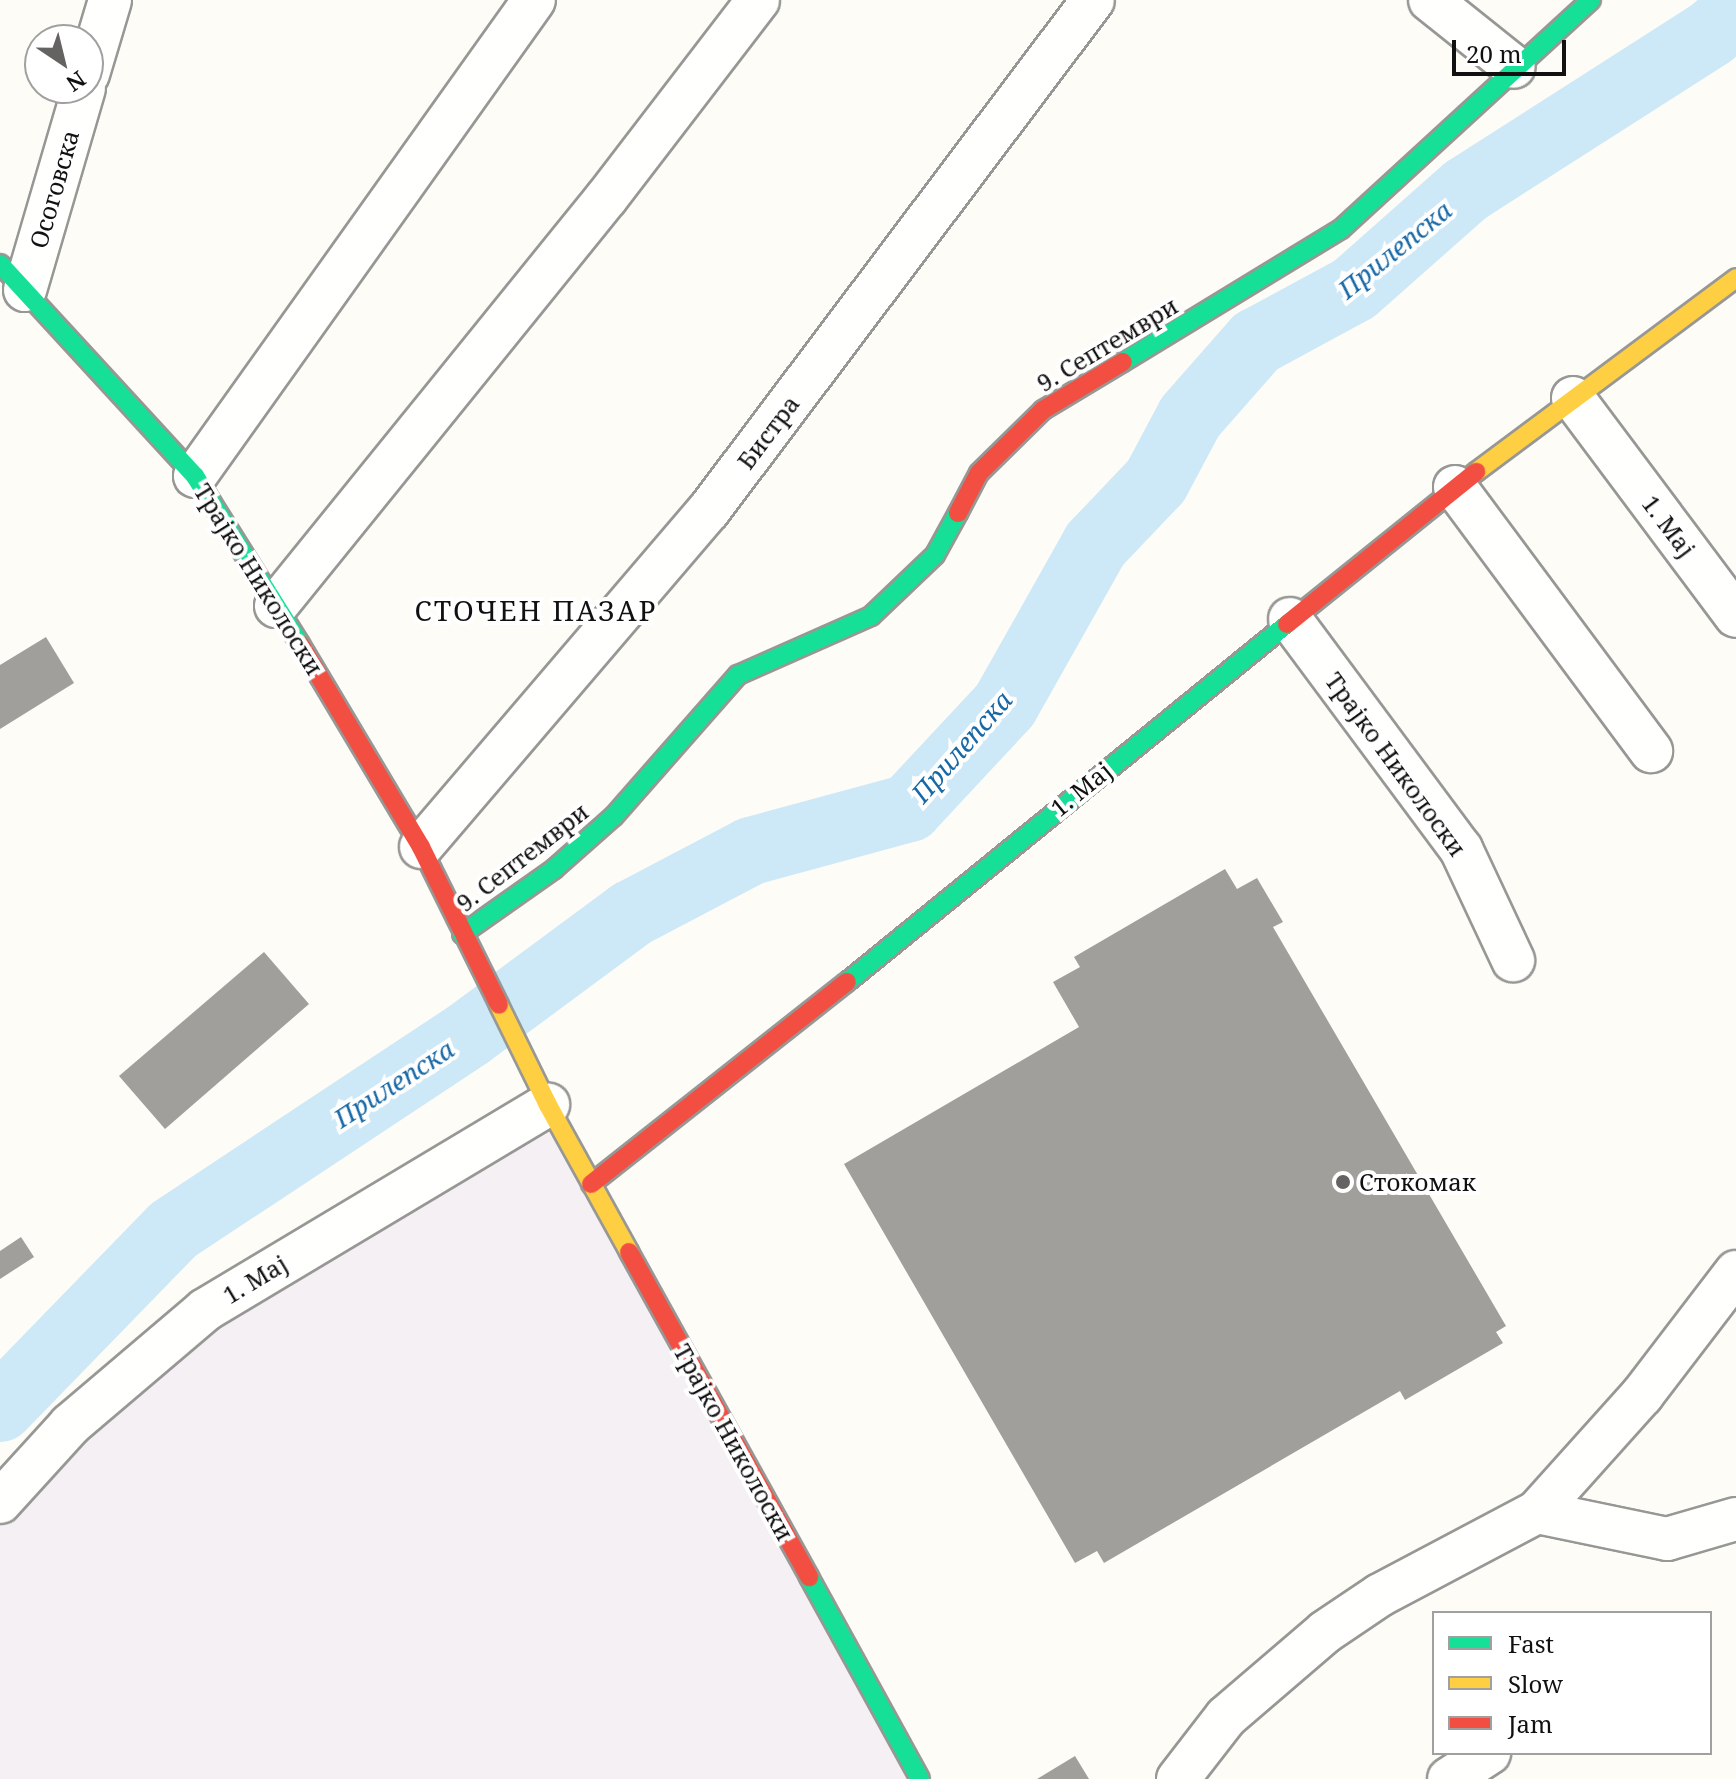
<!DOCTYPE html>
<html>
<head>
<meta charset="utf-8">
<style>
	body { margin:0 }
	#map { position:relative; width:1736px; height:1779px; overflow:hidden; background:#fdfcf7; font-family:"Noto Serif",serif }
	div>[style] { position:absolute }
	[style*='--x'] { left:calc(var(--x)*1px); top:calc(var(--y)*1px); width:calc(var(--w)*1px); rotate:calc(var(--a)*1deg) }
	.industrial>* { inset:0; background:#f5f0f3 }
	.river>* { height:68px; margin:-34px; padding:0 34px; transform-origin:34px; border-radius:34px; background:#cde8f7 }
	.building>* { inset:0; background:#a19f9c }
	.roads { filter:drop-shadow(2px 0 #979795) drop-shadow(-2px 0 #979795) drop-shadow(0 2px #979795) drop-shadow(0 -2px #979795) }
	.street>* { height:42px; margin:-21px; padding:0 21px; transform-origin:21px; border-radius:21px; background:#fffffe }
	.fast>* { height:18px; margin:-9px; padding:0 9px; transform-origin:9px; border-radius:9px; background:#16e098 }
	.slow>* { height:18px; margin:-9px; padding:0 9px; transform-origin:9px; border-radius:9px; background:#ffcf43 }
	.jam>* { height:18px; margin:-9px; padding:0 9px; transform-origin:9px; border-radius:9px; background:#f24e42 }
	.dots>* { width:22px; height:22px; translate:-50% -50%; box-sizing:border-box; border:4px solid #fff; border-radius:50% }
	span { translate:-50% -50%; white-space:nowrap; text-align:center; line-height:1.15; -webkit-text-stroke:8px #fff; paint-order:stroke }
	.street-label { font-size:24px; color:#111 }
	.poi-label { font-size:24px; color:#111 }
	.left { translate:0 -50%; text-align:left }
	.water-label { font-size:26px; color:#1768a6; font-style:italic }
	.quarter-label { font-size:28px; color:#111; letter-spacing:2px }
	.legend { position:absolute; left:1432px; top:1611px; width:280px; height:144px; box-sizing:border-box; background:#fff; border:2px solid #a0a0a0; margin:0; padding:10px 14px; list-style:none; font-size:24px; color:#111 }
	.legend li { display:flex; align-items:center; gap:16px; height:40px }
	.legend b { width:40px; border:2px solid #a0a0a0 }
	.north { position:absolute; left:24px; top:24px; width:80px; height:80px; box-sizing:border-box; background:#fff; border:2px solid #a0a0a0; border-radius:50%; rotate:145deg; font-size:22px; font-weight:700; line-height:32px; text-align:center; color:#111 }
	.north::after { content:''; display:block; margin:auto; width:28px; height:36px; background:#646362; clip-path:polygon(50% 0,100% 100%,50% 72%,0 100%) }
	.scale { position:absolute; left:1452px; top:40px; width:114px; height:36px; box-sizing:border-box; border:4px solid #111; border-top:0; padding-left:10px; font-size:24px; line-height:28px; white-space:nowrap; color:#111; -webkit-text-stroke:6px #fff; paint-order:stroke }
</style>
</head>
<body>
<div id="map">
	<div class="industrial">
		<i style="clip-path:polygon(548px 1105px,920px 1779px,0 1779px,0 1502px,70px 1425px)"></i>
	</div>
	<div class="river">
		<i style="--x:0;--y:1408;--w:248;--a:-45.8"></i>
		<i style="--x:173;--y:1230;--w:355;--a:-33.5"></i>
		<i style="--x:469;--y:1034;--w:202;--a:-36.5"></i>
		<i style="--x:631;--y:914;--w:136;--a:-27.7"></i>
		<i style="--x:751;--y:851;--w:164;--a:-15.2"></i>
		<i style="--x:909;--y:808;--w:141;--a:-47"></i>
		<i style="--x:1005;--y:705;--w:184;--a:-60.6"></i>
		<i style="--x:1095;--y:545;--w:88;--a:-46.4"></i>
		<i style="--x:1156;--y:481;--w:72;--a:-62"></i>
		<i style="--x:1190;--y:417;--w:100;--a:-48.7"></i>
		<i style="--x:1256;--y:342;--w:111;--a:-28.4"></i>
		<i style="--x:1354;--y:289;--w:149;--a:-41.5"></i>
		<i style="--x:1466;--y:190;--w:290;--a:-32.6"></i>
		<i style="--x:1710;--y:34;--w:34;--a:-40"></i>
	</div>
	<div class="building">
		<i style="clip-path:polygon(46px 637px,74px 683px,0 729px,0 665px)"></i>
		<i style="clip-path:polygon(1225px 869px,1237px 889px,1257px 878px,1283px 922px,1273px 927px,1506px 1326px,1496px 1332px,1503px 1343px,1405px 1400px,1400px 1391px,1104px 1563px,1097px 1551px,1075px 1563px,844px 1164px,1079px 1027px,1053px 982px,1080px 967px,1074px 957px)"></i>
		<i style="clip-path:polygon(264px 952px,309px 1004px,165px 1129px,119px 1076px)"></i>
		<i style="clip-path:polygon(21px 1237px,34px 1257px,0 1279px,0 1251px)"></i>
		<i style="clip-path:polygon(1075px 1756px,1089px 1779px,1037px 1779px)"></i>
	</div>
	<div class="roads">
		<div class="street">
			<i style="--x:1430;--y:0;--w:107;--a:38.6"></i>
			<i style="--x:88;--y:74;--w:77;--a:-73.4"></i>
			<i style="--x:25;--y:290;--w:210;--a:-73.7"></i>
			<i style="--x:1573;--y:398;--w:272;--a:53.2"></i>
			<i style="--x:195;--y:476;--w:584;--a:-54.54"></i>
			<i style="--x:1455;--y:487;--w:329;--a:53.4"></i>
			<i style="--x:276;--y:606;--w:526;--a:-51.02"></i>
			<i style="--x:607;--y:197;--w:248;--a:-52.5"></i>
			<i style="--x:1290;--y:619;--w:287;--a:53.4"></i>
			<i style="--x:1461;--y:849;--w:123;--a:64.9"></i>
			<i style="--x:421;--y:847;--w:443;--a:-49.5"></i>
			<i style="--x:709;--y:510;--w:638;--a:-53.02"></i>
			<i style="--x:0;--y:1502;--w:104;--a:-47.7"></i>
			<i style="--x:70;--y:1425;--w:177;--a:-40.4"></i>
			<i style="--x:205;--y:1310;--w:400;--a:-30.9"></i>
			<i style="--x:1537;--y:1512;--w:133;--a:11.7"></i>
			<i style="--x:1667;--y:1539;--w:72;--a:-16.2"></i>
			<i style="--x:1178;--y:1779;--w:78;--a:-52.3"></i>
			<i style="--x:1226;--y:1717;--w:130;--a:-40.6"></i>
			<i style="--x:1325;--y:1632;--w:66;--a:-33.9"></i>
			<i style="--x:1380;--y:1595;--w:178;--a:-27.9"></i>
			<i style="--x:1537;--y:1512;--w:157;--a:-48.1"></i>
			<i style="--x:1642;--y:1395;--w:155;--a:-52.6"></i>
			<i style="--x:1449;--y:1779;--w:48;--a:-33"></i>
		</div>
		<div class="fast">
			<i style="--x:0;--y:264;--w:288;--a:47.4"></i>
			<i style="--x:195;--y:476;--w:198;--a:58"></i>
			<i style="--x:1123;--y:362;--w:255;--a:-31.4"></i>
			<i style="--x:1341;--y:229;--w:339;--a:-42.5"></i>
			<i style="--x:462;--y:934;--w:113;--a:-35.2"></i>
			<i style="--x:554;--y:869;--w:80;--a:-41.5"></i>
			<i style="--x:614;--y:816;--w:188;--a:-48.7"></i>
			<i style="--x:738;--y:675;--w:145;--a:-23.9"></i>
			<i style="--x:871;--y:616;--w:88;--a:-43.6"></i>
			<i style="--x:935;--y:555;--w:48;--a:-61.3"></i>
			<i style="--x:847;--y:982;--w:567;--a:-39.13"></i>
			<i style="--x:809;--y:1577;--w:230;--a:61.2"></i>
		</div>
		<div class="slow">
			<i style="--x:1476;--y:472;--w:324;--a:-36.7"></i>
			<i style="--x:499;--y:1005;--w:111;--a:63.9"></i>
			<i style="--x:548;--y:1105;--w:168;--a:61.1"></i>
		</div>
		<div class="jam">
			<i style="--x:958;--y:513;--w:45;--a:-62.3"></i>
			<i style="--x:979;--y:473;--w:90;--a:-44.5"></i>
			<i style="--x:1043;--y:410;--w:93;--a:-31"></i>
			<i style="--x:1287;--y:624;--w:243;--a:-38.8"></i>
			<i style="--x:300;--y:644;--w:236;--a:59.2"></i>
			<i style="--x:421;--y:847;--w:176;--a:63.7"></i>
			<i style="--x:591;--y:1184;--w:326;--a:-38.3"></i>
			<i style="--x:629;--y:1252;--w:372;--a:61"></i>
		</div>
	</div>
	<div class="dots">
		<i style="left:1343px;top:1182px;background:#646362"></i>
	</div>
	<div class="street-label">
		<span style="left:54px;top:189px;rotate:-74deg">Осоговска</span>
		<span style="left:1107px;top:344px;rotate:-31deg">9. Септември</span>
		<span style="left:768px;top:432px;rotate:-53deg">Бистра</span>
		<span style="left:1669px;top:526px;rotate:53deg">1. Мај</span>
		<span style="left:259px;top:579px;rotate:58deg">Трајко Николоски</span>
		<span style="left:1396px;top:764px;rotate:54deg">Трајко Николоски</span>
		<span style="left:1081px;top:789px;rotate:-39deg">1. Мај</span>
		<span style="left:522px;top:857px;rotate:-38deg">9. Септември</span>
		<span style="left:255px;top:1279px;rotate:-31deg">1. Мај</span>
		<span style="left:734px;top:1442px;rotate:61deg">Трајко Николоски</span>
	</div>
	<div class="poi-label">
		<span class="left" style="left:1359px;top:1182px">Стокомак</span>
	</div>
	<div class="water-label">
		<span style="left:1395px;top:250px;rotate:-39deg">Прилепска</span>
		<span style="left:962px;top:747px;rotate:-49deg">Прилепска</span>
		<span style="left:394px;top:1084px;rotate:-33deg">Прилепска</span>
	</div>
	<div class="quarter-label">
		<span style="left:536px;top:610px">СТОЧЕН ПАЗАР</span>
	</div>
	<ul class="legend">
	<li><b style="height:10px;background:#16e098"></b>Fast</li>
	<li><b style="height:10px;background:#ffcf43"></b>Slow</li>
	<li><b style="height:10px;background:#f24e42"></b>Jam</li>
	</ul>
	<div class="north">N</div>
	<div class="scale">20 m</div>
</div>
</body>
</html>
